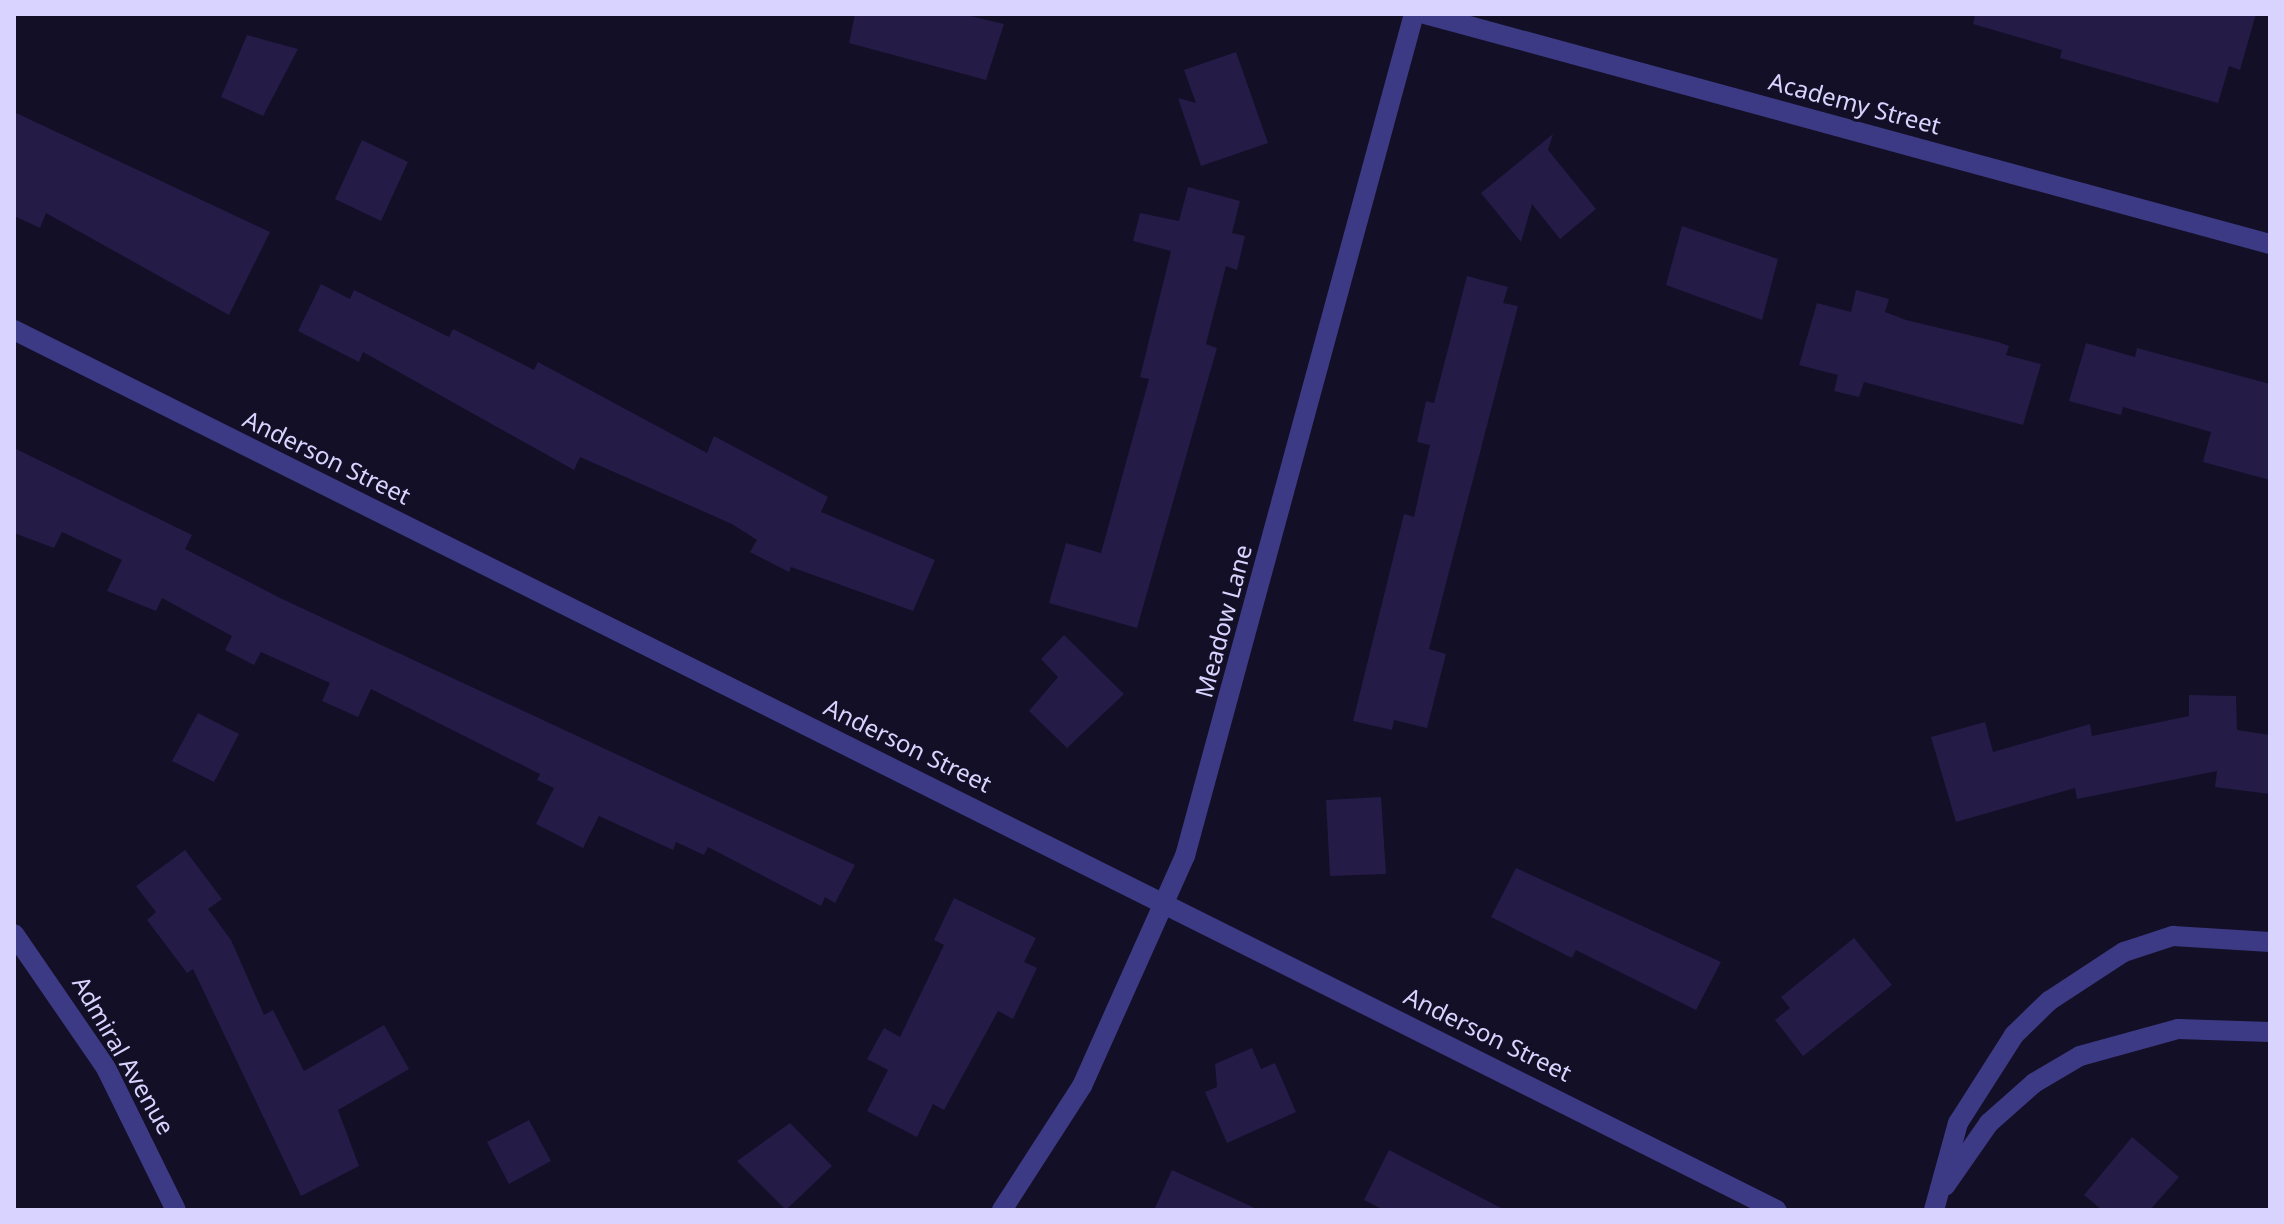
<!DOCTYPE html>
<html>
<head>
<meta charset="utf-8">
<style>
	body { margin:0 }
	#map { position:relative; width:2284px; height:1224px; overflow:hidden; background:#130f26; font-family:"Noto Sans",sans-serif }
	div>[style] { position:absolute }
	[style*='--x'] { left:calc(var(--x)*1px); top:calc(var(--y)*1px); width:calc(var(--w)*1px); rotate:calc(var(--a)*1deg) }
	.building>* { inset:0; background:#241b47 }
	.street>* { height:20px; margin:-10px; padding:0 10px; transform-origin:10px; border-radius:10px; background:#3d3a85 }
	span { translate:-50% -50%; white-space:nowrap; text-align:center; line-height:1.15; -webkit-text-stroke:6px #130f26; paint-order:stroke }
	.street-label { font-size:24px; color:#d9d4ff }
	.frame { position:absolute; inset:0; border:16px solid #d9d4ff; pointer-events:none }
</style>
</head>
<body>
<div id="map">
	<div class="building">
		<i style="clip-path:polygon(855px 14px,962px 14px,1004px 24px,986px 80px,849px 43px)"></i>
		<i style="clip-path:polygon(1975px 14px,2256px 14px,2240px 70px,2229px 66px,2218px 103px,2060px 58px,2062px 50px,1973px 24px)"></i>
		<i style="clip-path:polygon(247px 35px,298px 49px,263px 116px,221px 97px)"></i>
		<i style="clip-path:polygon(1236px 52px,1268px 143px,1201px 166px,1178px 98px,1196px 103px,1184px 70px)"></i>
		<i style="clip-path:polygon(14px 112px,270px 232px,229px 315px,46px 213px,40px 228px,14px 216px)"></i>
		<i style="clip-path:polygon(1553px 134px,1548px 150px,1596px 209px,1560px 239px,1532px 204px,1521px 242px,1481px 193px)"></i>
		<i style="clip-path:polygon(362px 140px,408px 162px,381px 221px,335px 199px)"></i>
		<i style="clip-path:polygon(1188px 187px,1240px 201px,1232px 233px,1245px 236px,1237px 270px,1226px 266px,1206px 344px,1217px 348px,1137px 628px,1049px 603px,1066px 543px,1101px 553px,1149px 379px,1140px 377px,1171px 251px,1133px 241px,1140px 213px,1179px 221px)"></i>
		<i style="clip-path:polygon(1682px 226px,1778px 259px,1762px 320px,1666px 285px)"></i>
		<i style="clip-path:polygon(1467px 276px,1508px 287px,1503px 303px,1518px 306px,1429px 649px,1446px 654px,1427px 728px,1394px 720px,1392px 730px,1353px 721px,1404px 514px,1414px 517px,1430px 445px,1417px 442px,1426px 401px,1434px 403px)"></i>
		<i style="clip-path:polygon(321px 284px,350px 299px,354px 290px,449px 337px,453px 329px,534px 370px,538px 362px,707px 453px,714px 436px,828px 497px,821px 512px,935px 560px,913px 611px,791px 567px,789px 572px,750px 552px,757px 540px,732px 524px,580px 457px,574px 470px,363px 352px,359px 362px,298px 331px)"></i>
		<i style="clip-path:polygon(1856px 290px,1889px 299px,1885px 312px,1906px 320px,1998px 342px,2009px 346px,2006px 355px,2041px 364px,2023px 425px,1864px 382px,1859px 397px,1834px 391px,1838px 375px,1799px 365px,1817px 303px,1851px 312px)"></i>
		<i style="clip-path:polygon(2086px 343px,2135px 357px,2137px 348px,2270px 384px,2270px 480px,2203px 462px,2211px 432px,2123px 407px,2121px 415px,2069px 401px)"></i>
		<i style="clip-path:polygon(14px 448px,192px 535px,185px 549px,280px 598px,855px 865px,835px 903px,825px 897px,821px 906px,708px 847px,704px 855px,676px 842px,673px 850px,599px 816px,583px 848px,536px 824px,554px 788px,537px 780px,540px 774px,371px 689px,358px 717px,322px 701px,330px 683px,261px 652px,254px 665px,225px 650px,232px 636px,162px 598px,156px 611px,107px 591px,122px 560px,62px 532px,54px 548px,14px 533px)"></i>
		<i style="clip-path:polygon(1064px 635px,1124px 694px,1067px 748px,1029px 711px,1058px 677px,1041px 659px)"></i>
		<i style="clip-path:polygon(2189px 695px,2236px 696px,2237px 730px,2270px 735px,2270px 794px,2215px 787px,2217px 771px,2077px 799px,2075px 788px,1956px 822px,1931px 737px,1985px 722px,1993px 752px,2090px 724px,2092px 736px,2189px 716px)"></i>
		<i style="clip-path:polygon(198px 713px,239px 734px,214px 782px,172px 761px)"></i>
		<i style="clip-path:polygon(1381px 797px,1386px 874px,1330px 876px,1326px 800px)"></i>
		<i style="clip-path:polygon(185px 850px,222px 899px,208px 909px,231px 940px,264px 1015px,273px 1010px,304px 1071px,384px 1025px,409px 1069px,338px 1110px,359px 1166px,301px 1196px,193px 969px,187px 973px,147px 920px,156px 912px,136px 886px)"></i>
		<i style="clip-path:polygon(1516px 868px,1721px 962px,1696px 1010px,1576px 950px,1572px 958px,1491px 917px)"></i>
		<i style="clip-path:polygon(954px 898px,1036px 938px,1024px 962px,1037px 968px,1013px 1019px,998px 1011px,944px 1110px,933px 1104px,917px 1137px,867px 1111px,888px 1070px,867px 1059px,884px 1028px,900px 1037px,944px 945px,934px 940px)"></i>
		<i style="clip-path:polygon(1854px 938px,1892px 985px,1803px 1056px,1775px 1020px,1790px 1008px,1781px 997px)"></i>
		<i style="clip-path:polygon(1252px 1048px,1261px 1069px,1275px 1063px,1296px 1112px,1227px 1143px,1205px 1092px,1217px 1087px,1215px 1064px)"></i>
		<i style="clip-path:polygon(529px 1120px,551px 1161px,509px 1184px,487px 1142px)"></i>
		<i style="clip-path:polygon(790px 1123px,832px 1166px,786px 1210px,737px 1161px)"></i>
		<i style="clip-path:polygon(2132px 1137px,2179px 1177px,2150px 1210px,2102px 1210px,2084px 1195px)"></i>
		<i style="clip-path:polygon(1389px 1150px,1505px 1210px,1384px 1210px,1364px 1200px)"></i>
		<i style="clip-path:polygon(1172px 1170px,1259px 1210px,1154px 1210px)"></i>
	</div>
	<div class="street">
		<i style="--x:1425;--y:14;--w:876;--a:15.23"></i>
		<i style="--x:14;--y:330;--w:1970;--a:26.53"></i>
		<i style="--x:14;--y:934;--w:163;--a:55.5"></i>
		<i style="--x:106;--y:1068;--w:158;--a:63.8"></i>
		<i style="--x:1945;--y:1186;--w:77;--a:-55.1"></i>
		<i style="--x:1989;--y:1123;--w:60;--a:-41.6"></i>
		<i style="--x:2034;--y:1083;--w:53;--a:-30.4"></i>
		<i style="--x:2080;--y:1056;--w:102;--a:-15.4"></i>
		<i style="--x:2178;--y:1029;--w:92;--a:1.9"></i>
		<i style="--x:1002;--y:1210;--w:148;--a:-57.2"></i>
		<i style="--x:1082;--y:1086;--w:252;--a:-65.9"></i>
		<i style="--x:1185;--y:856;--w:873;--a:-74.79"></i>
		<i style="--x:1934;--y:1210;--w:90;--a:-74.6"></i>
		<i style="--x:1958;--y:1123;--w:104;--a:-57.5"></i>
		<i style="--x:2014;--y:1035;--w:49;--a:-44.2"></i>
		<i style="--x:2049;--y:1001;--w:90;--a:-33.2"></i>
		<i style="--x:2124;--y:952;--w:52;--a:-18.1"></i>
		<i style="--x:2173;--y:936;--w:97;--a:3.5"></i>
	</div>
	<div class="street-label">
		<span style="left:1855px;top:103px;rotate:15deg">Academy Street</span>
		<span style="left:327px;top:457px;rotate:26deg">Anderson Street</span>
		<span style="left:1223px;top:621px;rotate:-75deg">Meadow Lane</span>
		<span style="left:908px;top:745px;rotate:26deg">Anderson Street</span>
		<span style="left:1488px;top:1034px;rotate:26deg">Anderson Street</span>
		<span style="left:124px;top:1055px;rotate:60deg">Admiral Avenue</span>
	</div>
	<div class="frame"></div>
</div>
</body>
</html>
